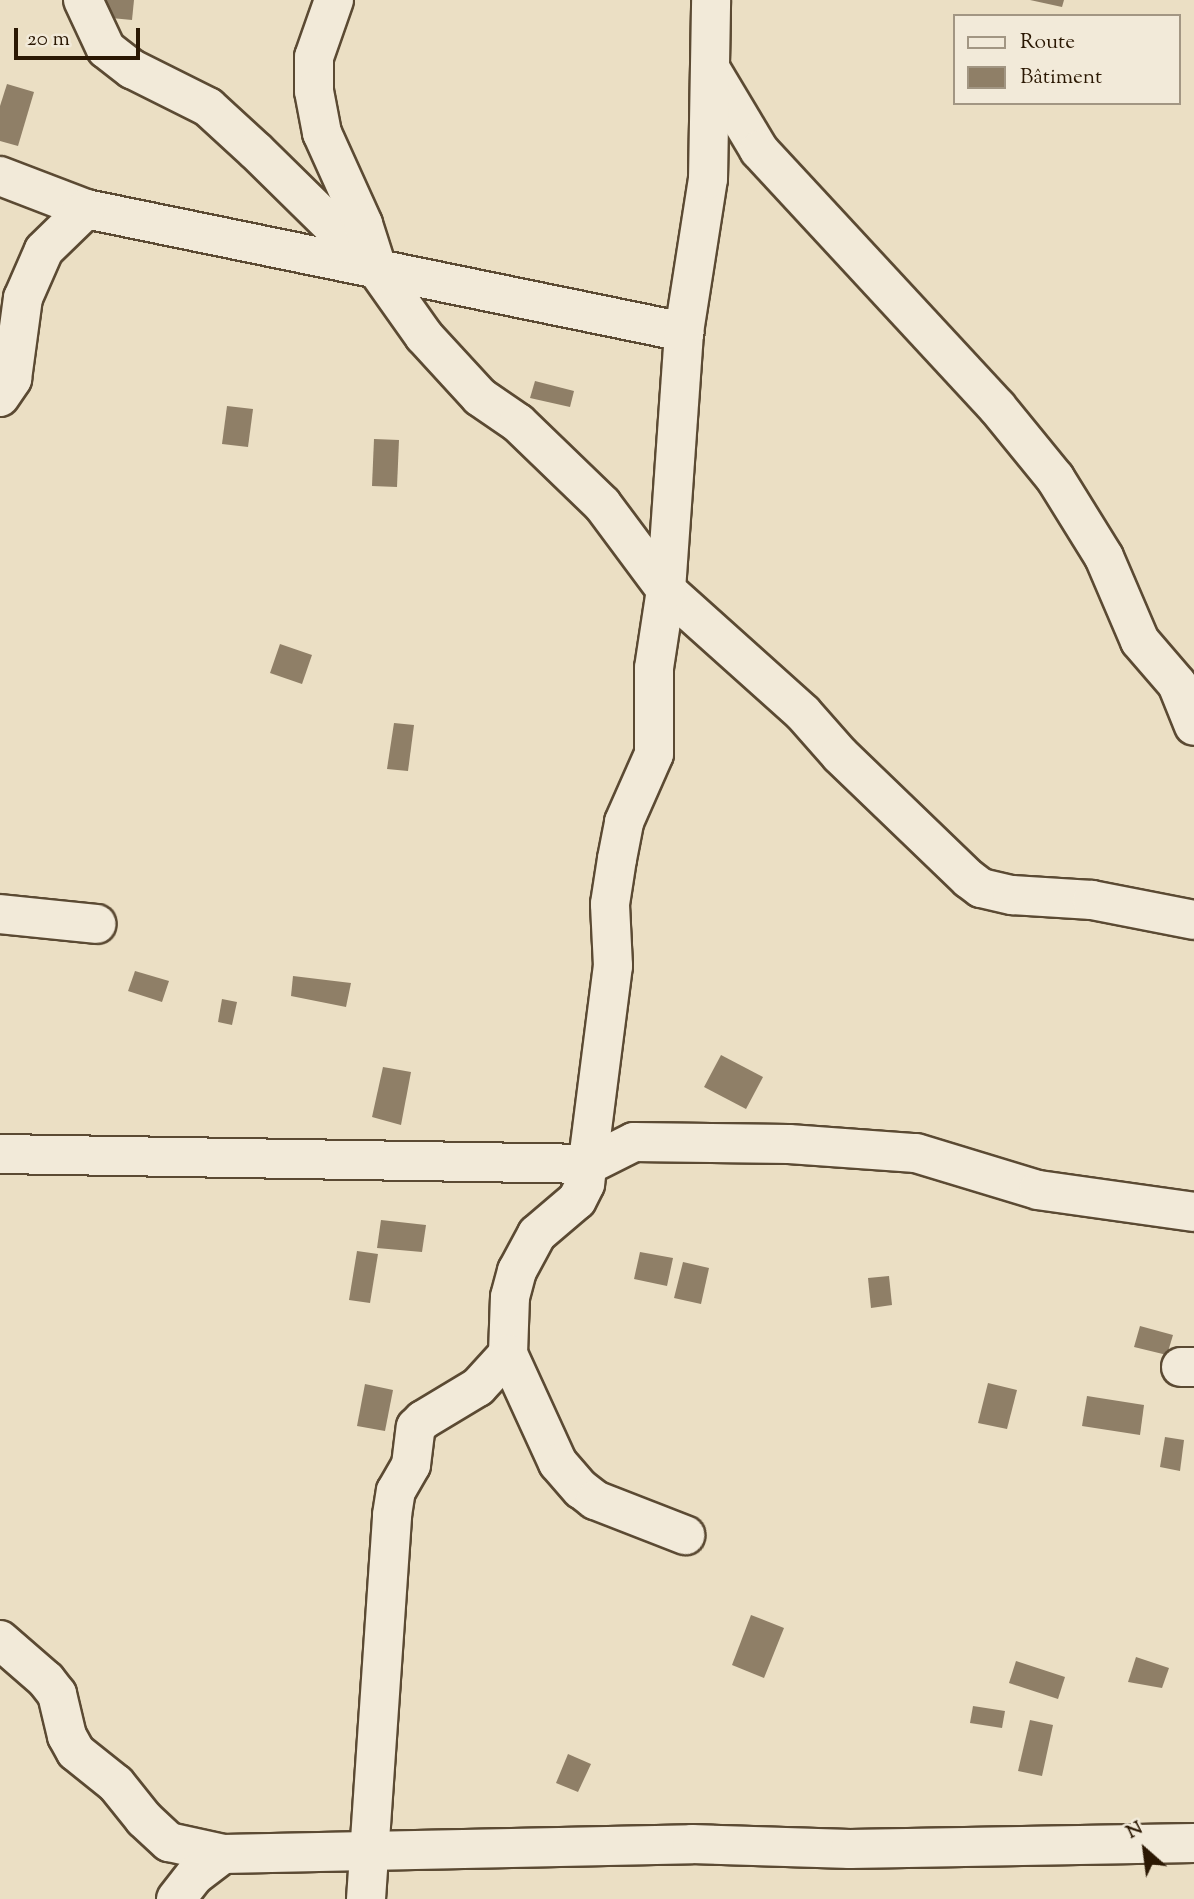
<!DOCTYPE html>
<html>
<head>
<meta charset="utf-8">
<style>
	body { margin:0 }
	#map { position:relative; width:1194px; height:1899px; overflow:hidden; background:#ebdfc4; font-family:"Sorts Mill Goudy",serif }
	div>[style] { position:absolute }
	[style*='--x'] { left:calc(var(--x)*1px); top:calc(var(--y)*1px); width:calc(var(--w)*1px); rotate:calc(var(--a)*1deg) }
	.building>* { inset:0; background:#8f7f67 }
	.roads { filter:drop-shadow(2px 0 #5b4a33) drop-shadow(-2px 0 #5b4a33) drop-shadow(0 2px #5b4a33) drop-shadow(0 -2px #5b4a33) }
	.street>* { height:38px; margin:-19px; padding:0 19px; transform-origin:19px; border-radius:19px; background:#f2ead9 }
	span { translate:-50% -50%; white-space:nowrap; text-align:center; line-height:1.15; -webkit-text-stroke:5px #f2ead9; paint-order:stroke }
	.legend { position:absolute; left:953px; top:14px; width:228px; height:91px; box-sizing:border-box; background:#f2ead9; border:2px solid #a29683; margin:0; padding:9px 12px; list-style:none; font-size:21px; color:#2b1803 }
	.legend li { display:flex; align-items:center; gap:14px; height:35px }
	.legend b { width:35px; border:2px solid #a29683 }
	.north { position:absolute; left:1110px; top:1815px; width:70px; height:70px; -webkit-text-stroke:5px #f2ead9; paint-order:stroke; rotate:332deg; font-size:19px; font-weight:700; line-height:28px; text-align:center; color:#2b1803 }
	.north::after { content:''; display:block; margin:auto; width:24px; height:32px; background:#2b1803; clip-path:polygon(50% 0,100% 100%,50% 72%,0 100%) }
	.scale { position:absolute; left:14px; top:28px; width:126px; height:32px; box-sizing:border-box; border:4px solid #2b1803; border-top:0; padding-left:9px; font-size:21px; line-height:24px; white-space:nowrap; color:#2b1803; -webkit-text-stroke:5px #f2ead9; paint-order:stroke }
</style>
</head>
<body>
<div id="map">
	<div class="building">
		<i style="clip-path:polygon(103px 0,134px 0,132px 20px,101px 17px)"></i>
		<i style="clip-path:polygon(1030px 0,1064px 0,1062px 7px)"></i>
		<i style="clip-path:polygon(7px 84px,34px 92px,18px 146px,0 141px,0 106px)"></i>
		<i style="clip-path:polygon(535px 381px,574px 391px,570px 407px,530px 398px)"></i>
		<i style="clip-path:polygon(227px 406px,253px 409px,248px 447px,222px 444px)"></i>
		<i style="clip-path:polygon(374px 439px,399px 440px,397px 487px,372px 486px)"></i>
		<i style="clip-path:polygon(280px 644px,312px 655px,302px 684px,270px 673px)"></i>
		<i style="clip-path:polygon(394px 723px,414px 725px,408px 771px,387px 769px)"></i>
		<i style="clip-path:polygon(135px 971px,169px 981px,162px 1002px,128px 991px)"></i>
		<i style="clip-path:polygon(293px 976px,351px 983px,346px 1007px,291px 996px)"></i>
		<i style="clip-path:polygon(222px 999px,237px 1002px,232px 1025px,218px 1022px)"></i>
		<i style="clip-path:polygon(721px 1055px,763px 1077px,746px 1109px,704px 1087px)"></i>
		<i style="clip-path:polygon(383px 1067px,411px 1072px,401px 1125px,372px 1117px)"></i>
		<i style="clip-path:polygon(381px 1220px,426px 1225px,422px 1252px,377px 1248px)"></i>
		<i style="clip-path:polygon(357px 1251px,378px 1254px,370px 1303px,349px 1300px)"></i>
		<i style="clip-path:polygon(640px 1252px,673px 1258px,667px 1286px,634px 1279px)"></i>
		<i style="clip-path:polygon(683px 1262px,709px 1268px,701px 1304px,674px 1298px)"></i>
		<i style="clip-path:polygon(889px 1276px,892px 1305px,871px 1308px,868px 1278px)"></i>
		<i style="clip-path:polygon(1140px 1326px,1173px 1335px,1167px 1355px,1134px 1347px)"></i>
		<i style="clip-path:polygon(988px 1383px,1017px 1390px,1007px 1429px,978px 1423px)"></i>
		<i style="clip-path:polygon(365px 1384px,393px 1390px,385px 1431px,357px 1426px)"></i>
		<i style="clip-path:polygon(1087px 1396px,1144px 1405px,1140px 1435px,1082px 1426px)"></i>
		<i style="clip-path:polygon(1165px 1437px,1184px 1440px,1180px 1471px,1160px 1467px)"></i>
		<i style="clip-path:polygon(751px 1615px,784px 1628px,764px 1678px,732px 1665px)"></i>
		<i style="clip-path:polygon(1136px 1657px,1169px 1668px,1162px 1688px,1128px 1682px)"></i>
		<i style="clip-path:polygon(1016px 1661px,1065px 1677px,1058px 1699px,1009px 1683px)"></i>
		<i style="clip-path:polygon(973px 1706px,1005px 1711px,1002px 1728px,970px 1723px)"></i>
		<i style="clip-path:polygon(1030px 1720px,1053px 1725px,1042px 1776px,1018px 1771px)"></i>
		<i style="clip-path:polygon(568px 1754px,591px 1764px,578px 1792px,556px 1783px)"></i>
	</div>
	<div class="roads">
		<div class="street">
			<i style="--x:83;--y:0;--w:54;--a:64.9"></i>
			<i style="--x:106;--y:49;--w:33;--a:38"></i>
			<i style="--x:132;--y:69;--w:85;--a:26.6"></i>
			<i style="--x:208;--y:107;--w:65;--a:42.5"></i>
			<i style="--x:256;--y:151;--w:171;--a:44.5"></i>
			<i style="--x:378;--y:271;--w:80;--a:54.7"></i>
			<i style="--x:424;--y:336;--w:83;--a:47.4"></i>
			<i style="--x:480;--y:397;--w:46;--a:34.4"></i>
			<i style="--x:518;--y:423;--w:117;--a:44"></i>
			<i style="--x:602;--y:504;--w:107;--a:53.3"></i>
			<i style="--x:666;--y:590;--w:184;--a:41.9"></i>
			<i style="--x:803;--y:713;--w:56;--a:48.6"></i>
			<i style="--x:840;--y:755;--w:179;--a:43.9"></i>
			<i style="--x:969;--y:879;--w:15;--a:37"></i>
			<i style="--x:981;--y:888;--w:32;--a:13"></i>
			<i style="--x:1012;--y:895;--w:80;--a:3.6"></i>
			<i style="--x:1092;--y:900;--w:104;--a:11.1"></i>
			<i style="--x:334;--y:0;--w:60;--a:109.3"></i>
			<i style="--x:314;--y:57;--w:34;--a:90"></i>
			<i style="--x:314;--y:91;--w:43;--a:79.2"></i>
			<i style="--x:322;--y:133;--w:100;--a:65.7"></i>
			<i style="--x:363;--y:224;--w:49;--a:72.3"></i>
			<i style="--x:713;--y:73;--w:90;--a:59.1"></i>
			<i style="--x:759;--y:150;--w:350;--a:47.2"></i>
			<i style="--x:997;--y:407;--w:92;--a:50.8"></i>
			<i style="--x:1055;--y:478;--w:93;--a:58.2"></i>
			<i style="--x:1104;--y:557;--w:91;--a:66.8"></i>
			<i style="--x:1140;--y:641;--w:57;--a:49.3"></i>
			<i style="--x:1177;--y:684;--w:45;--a:68"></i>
			<i style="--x:0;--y:176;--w:92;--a:21"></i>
			<i style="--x:86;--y:209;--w:611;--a:11.62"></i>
			<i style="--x:0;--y:397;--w:22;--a:-56"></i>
			<i style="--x:12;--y:379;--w:82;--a:-82.3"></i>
			<i style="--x:23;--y:298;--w:52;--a:-66.4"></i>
			<i style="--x:44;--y:250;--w:59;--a:-44.3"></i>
			<i style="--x:0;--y:914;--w:97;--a:5.9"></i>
			<i style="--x:0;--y:1154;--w:590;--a:0.97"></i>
			<i style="--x:590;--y:1164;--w:49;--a:-26.6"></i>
			<i style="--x:634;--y:1142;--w:155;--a:0.7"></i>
			<i style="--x:789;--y:1144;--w:127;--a:4.1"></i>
			<i style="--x:916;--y:1153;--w:127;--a:16.9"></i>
			<i style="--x:1038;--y:1190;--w:158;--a:8"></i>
			<i style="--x:508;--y:1354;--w:57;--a:-88"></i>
			<i style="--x:510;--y:1297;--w:27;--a:-75"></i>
			<i style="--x:517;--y:1271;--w:42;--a:-61.6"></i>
			<i style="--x:537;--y:1234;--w:52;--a:-40.4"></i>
			<i style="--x:577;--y:1200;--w:18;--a:-63"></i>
			<i style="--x:585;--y:1184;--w:220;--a:-82.7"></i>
			<i style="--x:613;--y:966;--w:62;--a:-92.8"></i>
			<i style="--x:610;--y:904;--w:46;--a:-81.2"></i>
			<i style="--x:617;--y:859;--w:38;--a:-79"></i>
			<i style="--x:624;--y:822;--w:74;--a:-66.2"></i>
			<i style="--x:654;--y:754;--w:86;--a:-90"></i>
			<i style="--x:654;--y:668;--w:79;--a:-81.3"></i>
			<i style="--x:666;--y:590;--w:259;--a:-86"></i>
			<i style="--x:684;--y:332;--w:155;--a:-81.1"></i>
			<i style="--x:708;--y:179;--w:179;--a:-89"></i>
			<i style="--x:1181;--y:1367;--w:13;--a:0"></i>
			<i style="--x:0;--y:1640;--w:61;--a:41"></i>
			<i style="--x:46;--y:1680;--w:18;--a:52"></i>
			<i style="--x:57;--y:1694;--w:43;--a:76.6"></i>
			<i style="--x:67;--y:1736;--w:18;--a:61"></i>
			<i style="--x:76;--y:1752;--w:51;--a:38.7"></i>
			<i style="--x:116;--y:1784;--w:45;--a:51.3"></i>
			<i style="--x:144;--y:1819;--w:34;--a:43"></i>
			<i style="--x:169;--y:1842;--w:55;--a:12.5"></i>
			<i style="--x:223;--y:1854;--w:469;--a:-1.2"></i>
			<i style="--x:692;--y:1844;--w:158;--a:1.8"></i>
			<i style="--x:850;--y:1849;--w:344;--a:-1"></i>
			<i style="--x:176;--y:1899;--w:31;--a:-52"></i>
			<i style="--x:195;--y:1875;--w:35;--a:-37"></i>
			<i style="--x:366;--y:1899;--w:385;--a:-86.1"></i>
			<i style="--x:392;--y:1515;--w:24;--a:-81"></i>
			<i style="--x:396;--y:1491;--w:30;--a:-60"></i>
			<i style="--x:411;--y:1465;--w:38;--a:-83"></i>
			<i style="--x:416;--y:1427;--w:10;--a:-45"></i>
			<i style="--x:423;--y:1420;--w:64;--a:-31"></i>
			<i style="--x:478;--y:1387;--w:45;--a:-47.7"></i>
			<i style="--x:508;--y:1354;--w:120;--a:65.4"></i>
			<i style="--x:558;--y:1463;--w:35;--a:49"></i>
			<i style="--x:581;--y:1489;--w:18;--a:38"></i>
			<i style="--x:595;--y:1500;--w:97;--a:21.3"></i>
		</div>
	</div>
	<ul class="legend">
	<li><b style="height:9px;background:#f2ead9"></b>Route</li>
	<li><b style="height:19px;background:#8f7f67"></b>Bâtiment</li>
	</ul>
	<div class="north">N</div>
	<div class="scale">20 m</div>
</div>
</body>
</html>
